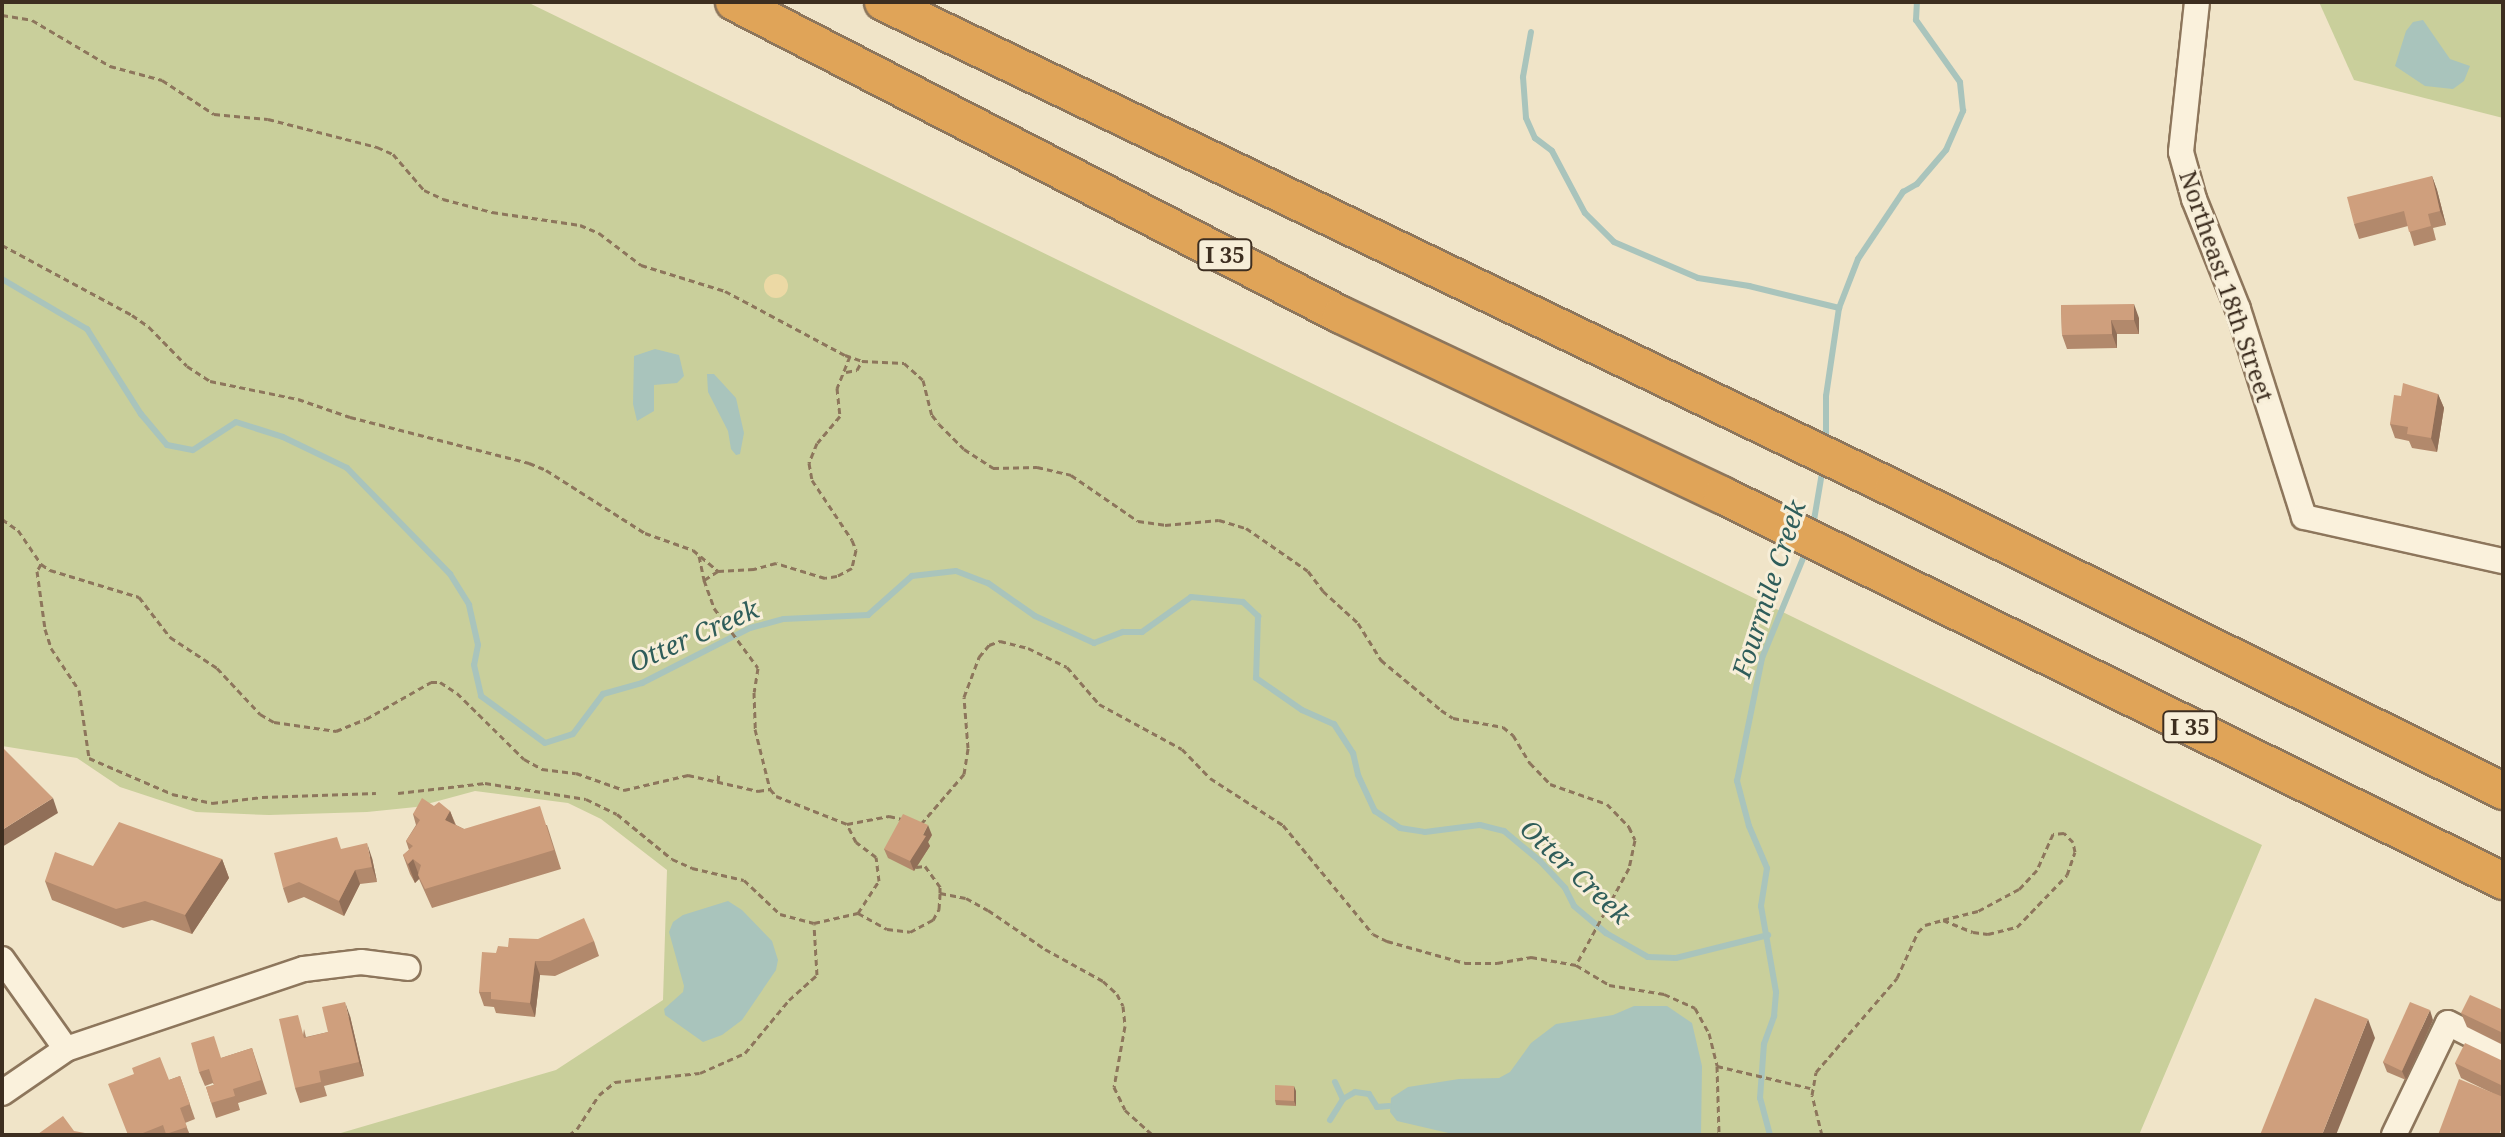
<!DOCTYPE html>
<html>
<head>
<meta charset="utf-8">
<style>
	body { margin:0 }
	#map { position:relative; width:2505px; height:1137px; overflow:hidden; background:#f0e4c8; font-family:"Noto Serif",serif }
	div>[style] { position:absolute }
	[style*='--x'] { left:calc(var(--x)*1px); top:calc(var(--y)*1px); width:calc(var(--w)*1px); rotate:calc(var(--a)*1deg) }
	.green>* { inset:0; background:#c9cf9b }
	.sand>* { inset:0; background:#ecd9a5 }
	.round { border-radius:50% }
	.water>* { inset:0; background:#a9c4bc }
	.stream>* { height:6px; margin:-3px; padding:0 3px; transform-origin:3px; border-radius:3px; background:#a9c4bc }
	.path>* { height:3px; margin-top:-1.5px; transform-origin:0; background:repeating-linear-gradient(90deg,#8d765c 0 6px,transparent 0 10px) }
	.roads { filter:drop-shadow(2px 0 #8d765c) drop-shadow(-2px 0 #8d765c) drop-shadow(0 2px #8d765c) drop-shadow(0 -2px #8d765c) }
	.minor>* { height:24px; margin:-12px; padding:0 12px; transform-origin:12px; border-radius:12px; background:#faf1dc }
	.highway>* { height:36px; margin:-18px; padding:0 18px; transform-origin:18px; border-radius:18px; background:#e0a458 }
	.wall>* { inset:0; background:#b2896c }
	.shaded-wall>* { inset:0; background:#916f58 }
	.building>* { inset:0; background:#cf9f7d }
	span { translate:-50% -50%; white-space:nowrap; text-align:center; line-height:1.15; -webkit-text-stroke:6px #f7eed8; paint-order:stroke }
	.shield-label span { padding:2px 6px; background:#f7eed8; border:2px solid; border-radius:6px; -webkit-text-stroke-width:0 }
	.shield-label { font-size:22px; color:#3d2e20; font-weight:700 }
	.street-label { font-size:24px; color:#3d2e20 }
	.water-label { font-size:26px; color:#2f5d5a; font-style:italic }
	.frame { position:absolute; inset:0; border:4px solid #3d2e20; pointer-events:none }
</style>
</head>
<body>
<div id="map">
	<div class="green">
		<i style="clip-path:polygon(2px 2px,527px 2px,2262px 845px,2139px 1135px,334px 1135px,556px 1070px,663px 1000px,667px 870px,601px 819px,568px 803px,475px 791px,416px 807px,367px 812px,269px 815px,196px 812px,120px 787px,77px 758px,2px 746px)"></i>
		<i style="clip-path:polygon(2319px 2px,2503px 2px,2503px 118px,2354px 80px)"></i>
	</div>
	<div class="sand">
		<i class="round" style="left:764px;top:274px;width:24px;height:24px"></i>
	</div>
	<div class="water">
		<i style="clip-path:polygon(2423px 20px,2450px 59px,2470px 66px,2464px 81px,2453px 89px,2425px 86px,2395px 66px,2406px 31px,2413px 22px)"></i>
		<i style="clip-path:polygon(655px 349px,679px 355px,684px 376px,677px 383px,654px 385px,654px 411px,637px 421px,633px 404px,634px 356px)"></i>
		<i style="clip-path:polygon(707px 374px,714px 374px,736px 398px,744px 433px,740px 454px,736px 455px,731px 449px,728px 431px,708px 392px)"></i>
		<i style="clip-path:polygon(728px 901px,742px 910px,772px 941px,778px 960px,776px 970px,742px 1020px,722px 1035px,703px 1042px,665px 1015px,664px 1009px,683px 992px,684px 986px,669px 932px,673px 922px,683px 915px)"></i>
		<i style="clip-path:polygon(1634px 1006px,1667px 1006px,1692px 1023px,1702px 1066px,1701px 1135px,1457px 1135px,1397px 1121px,1390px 1112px,1391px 1098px,1408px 1087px,1459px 1079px,1499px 1078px,1510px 1072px,1531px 1043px,1556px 1024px,1613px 1015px)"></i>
	</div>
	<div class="stream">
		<i style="--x:1531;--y:32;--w:46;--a:100.1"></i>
		<i style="--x:1523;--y:77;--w:41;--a:85.8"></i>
		<i style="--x:1526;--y:118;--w:22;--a:66"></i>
		<i style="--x:1535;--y:138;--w:21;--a:37"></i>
		<i style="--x:1552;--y:151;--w:70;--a:62"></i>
		<i style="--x:1585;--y:213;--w:41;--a:45"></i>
		<i style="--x:1614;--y:242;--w:91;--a:23.2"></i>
		<i style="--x:1698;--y:278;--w:52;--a:8.9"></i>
		<i style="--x:1749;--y:286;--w:93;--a:13.7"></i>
		<i style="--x:2;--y:279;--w:99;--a:30.5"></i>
		<i style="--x:87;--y:329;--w:101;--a:57.6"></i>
		<i style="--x:141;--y:414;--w:40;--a:50"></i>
		<i style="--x:167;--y:445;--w:26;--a:11"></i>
		<i style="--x:193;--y:450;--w:51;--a:-33.1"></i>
		<i style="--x:236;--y:422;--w:49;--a:17.7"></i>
		<i style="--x:283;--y:437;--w:71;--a:25.8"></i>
		<i style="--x:347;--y:468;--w:148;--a:45.8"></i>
		<i style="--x:450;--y:574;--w:36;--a:58"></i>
		<i style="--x:469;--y:605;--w:41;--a:77.3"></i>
		<i style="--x:478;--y:645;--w:20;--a:101"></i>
		<i style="--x:474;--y:665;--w:32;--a:77"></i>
		<i style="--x:481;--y:696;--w:79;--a:36.3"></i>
		<i style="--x:545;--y:743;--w:29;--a:-18"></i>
		<i style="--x:573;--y:734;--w:50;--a:-53.1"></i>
		<i style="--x:603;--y:694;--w:41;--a:-15.8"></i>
		<i style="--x:642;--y:683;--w:121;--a:-27"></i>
		<i style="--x:750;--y:628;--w:35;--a:-15"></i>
		<i style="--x:784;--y:619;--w:84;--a:-2.7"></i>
		<i style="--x:868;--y:615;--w:59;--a:-41.6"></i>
		<i style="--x:912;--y:576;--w:44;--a:-6.5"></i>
		<i style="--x:956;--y:571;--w:34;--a:21"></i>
		<i style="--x:988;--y:583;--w:57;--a:35.1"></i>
		<i style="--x:1035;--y:616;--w:65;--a:24.6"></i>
		<i style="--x:1094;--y:643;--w:31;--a:-21"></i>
		<i style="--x:1123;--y:632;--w:19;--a:0"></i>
		<i style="--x:1142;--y:632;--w:60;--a:-35.5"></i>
		<i style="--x:1191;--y:597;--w:52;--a:5.5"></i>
		<i style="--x:1243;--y:602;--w:21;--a:43"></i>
		<i style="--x:1258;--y:616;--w:62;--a:91.8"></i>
		<i style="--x:1256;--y:678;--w:56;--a:34.8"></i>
		<i style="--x:1302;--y:710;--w:35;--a:24"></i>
		<i style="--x:1334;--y:724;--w:35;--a:57"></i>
		<i style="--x:1353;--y:753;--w:23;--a:77"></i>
		<i style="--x:1358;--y:775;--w:40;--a:65"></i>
		<i style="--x:1375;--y:811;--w:30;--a:34"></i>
		<i style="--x:1400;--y:828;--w:25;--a:9"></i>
		<i style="--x:1425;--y:832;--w:55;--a:-7.3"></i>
		<i style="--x:1480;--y:825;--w:25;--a:14"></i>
		<i style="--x:1504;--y:831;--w:47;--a:39.8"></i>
		<i style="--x:1540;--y:861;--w:37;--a:47"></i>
		<i style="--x:1565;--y:888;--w:20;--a:63"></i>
		<i style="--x:1574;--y:906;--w:42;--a:40.2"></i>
		<i style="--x:1606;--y:933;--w:48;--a:29.7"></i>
		<i style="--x:1648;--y:957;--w:28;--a:2"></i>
		<i style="--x:1676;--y:958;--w:95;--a:-14"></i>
		<i style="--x:1826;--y:443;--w:47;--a:-90"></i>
		<i style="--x:1826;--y:396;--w:89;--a:-81.6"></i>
		<i style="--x:1839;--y:308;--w:53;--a:-68.8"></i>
		<i style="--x:1858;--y:259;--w:81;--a:-56.1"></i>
		<i style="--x:1903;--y:192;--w:16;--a:-30"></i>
		<i style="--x:1917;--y:184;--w:45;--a:-49.5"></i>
		<i style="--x:1946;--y:150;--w:43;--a:-66.4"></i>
		<i style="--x:1963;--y:111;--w:29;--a:-96"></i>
		<i style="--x:1960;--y:82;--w:76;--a:-125.4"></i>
		<i style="--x:1916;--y:20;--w:18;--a:-87"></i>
		<i style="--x:1813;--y:526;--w:60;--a:-80.4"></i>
		<i style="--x:1335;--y:1082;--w:19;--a:65"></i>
		<i style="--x:1330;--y:1120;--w:25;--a:-58"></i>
		<i style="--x:1343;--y:1099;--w:14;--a:-30"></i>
		<i style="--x:1355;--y:1092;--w:14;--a:8"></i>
		<i style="--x:1369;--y:1094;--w:15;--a:58"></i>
		<i style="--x:1377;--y:1107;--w:12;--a:-5"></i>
		<i style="--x:1770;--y:1135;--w:38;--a:-105"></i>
		<i style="--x:1760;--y:1098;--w:54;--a:-85.8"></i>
		<i style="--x:1764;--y:1044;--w:30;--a:-70"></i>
		<i style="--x:1774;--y:1016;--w:24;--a:-85"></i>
		<i style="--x:1776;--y:992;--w:87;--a:-99.9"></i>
		<i style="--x:1761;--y:906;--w:38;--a:-81"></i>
		<i style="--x:1767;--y:868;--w:46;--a:-113.2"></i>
		<i style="--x:1749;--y:826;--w:47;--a:-104.9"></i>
		<i style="--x:1737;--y:781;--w:126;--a:-78.5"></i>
		<i style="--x:1762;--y:658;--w:118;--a:-67.6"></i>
	</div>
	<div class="path">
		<i style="--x:2;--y:15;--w:30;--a:9"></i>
		<i style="--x:32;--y:20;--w:91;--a:30.5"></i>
		<i style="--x:110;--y:66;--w:54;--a:15.1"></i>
		<i style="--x:162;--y:80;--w:62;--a:33.2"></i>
		<i style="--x:214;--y:114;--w:54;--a:5.3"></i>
		<i style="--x:268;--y:119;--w:113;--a:14.4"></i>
		<i style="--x:377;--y:147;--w:17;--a:24"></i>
		<i style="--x:393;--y:154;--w:48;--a:49.3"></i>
		<i style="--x:424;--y:190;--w:21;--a:25"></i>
		<i style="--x:443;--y:199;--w:51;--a:14.9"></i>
		<i style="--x:492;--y:212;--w:89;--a:8.4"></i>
		<i style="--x:580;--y:225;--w:21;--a:23"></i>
		<i style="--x:599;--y:233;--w:53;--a:37.3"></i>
		<i style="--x:641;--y:265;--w:88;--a:17.2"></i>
		<i style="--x:725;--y:291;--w:136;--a:28.1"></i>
		<i style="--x:845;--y:355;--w:18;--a:19"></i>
		<i style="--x:862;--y:361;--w:42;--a:2.7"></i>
		<i style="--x:904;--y:363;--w:25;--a:42"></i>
		<i style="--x:923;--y:380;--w:36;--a:76"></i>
		<i style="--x:932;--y:415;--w:11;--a:52"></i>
		<i style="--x:939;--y:424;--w:35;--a:45"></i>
		<i style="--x:964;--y:449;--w:35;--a:33"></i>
		<i style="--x:993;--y:468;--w:44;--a:-1.3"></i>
		<i style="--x:1037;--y:467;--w:35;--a:13"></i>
		<i style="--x:1071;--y:475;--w:81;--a:34.5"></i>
		<i style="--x:1138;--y:521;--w:27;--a:8"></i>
		<i style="--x:1165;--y:525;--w:54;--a:-5.3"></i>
		<i style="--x:1219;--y:520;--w:28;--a:17"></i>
		<i style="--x:1246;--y:528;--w:75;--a:34.7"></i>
		<i style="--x:1308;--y:571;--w:25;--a:53"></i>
		<i style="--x:1323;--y:591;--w:47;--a:42.4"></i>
		<i style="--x:1358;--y:623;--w:44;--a:58.1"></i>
		<i style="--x:1381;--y:660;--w:78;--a:39.8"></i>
		<i style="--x:1441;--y:710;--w:14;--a:34"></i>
		<i style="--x:1453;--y:718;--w:51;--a:10.2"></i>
		<i style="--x:1503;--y:727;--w:13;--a:39"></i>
		<i style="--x:1513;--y:735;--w:33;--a:59"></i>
		<i style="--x:1530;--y:763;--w:29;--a:46"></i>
		<i style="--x:1550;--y:784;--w:60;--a:19.3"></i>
		<i style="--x:1607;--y:804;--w:32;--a:46"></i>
		<i style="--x:1629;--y:827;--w:14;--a:65"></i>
		<i style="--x:1635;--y:840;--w:29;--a:102"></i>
		<i style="--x:1629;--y:868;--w:111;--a:118.7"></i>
		<i style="--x:2;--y:245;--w:148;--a:28.3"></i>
		<i style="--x:132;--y:315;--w:21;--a:35"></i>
		<i style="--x:149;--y:327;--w:54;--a:45.7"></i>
		<i style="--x:187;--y:366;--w:27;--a:33"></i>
		<i style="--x:210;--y:381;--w:90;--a:11.6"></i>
		<i style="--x:298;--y:399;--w:55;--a:19.1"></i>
		<i style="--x:350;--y:417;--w:185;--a:14.4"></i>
		<i style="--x:529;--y:463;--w:18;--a:22"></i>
		<i style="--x:546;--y:470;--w:117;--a:32.5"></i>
		<i style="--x:645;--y:533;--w:51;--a:19.5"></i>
		<i style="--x:693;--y:550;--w:33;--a:40"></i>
		<i style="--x:850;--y:356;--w:35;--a:112"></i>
		<i style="--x:837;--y:388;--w:28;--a:84"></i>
		<i style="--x:840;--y:416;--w:35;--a:130"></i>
		<i style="--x:817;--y:443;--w:22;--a:112"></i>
		<i style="--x:809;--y:463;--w:17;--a:80"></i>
		<i style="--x:812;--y:480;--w:72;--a:56.3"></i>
		<i style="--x:852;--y:540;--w:11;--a:68"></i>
		<i style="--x:856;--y:550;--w:18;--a:103"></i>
		<i style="--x:852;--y:568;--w:17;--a:152"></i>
		<i style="--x:837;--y:576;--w:12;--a:171"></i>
		<i style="--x:825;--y:578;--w:51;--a:-163"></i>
		<i style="--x:776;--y:563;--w:23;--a:165"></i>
		<i style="--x:754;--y:569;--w:36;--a:177"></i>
		<i style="--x:718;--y:571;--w:17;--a:147"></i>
		<i style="--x:704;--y:580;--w:30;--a:70"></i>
		<i style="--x:714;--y:608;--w:74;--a:53.7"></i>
		<i style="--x:758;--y:668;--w:24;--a:99"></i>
		<i style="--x:754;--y:692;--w:37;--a:88"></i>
		<i style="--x:755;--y:729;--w:62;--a:76"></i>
		<i style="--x:770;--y:789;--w:9;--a:49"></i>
		<i style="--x:776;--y:796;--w:76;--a:21.5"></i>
		<i style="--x:847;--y:824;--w:43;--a:-10.8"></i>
		<i style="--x:889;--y:816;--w:13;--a:13"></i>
		<i style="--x:846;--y:372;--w:11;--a:-10"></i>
		<i style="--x:857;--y:370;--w:10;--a:-61"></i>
		<i style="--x:2;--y:519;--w:19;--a:35"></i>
		<i style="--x:18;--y:530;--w:41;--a:55.9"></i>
		<i style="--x:41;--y:564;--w:11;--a:34"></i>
		<i style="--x:50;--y:570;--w:93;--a:16.9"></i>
		<i style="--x:139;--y:597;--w:51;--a:52.2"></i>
		<i style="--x:170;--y:637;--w:56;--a:33.4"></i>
		<i style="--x:217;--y:668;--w:63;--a:46.9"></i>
		<i style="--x:260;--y:714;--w:16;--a:30"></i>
		<i style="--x:274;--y:722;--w:63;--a:8.3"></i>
		<i style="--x:336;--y:731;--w:32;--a:-22"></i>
		<i style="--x:366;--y:719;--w:75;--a:-29.6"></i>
		<i style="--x:431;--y:682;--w:9;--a:0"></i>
		<i style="--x:440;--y:682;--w:20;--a:33"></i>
		<i style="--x:457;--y:693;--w:94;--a:44.6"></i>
		<i style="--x:524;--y:759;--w:21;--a:29"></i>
		<i style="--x:542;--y:769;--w:34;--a:7"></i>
		<i style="--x:576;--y:773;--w:51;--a:19.5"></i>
		<i style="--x:624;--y:790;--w:66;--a:-13.2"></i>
		<i style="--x:688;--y:775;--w:72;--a:12.9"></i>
		<i style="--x:758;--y:791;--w:12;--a:-9"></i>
		<i style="--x:699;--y:556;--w:25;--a:78"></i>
		<i style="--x:41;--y:564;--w:8;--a:120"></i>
		<i style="--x:37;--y:571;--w:59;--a:82.1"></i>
		<i style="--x:45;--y:629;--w:20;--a:72"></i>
		<i style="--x:51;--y:648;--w:50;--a:56.3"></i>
		<i style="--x:79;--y:690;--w:69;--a:81.6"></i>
		<i style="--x:89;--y:758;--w:90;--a:23.4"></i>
		<i style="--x:172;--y:794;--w:41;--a:12.7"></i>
		<i style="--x:212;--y:803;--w:50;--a:-6.8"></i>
		<i style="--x:262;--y:797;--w:114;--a:-2"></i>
		<i style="--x:718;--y:781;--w:8;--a:-83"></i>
		<i style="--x:398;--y:793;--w:88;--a:-6.6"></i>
		<i style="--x:485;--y:783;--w:102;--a:9"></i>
		<i style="--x:586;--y:799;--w:34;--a:26"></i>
		<i style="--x:617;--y:814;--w:71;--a:39.3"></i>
		<i style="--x:672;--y:859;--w:22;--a:24"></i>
		<i style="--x:692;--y:868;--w:53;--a:13"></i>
		<i style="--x:744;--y:880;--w:50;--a:43.4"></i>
		<i style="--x:780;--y:914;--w:35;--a:15"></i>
		<i style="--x:814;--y:923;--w:45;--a:-12.8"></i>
		<i style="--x:858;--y:913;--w:38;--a:-57"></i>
		<i style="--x:879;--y:881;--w:24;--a:-97"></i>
		<i style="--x:876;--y:857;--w:25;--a:-143"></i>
		<i style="--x:856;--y:842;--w:20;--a:-117"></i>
		<i style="--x:921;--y:824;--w:66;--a:-49.3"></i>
		<i style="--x:964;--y:774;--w:26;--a:-81"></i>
		<i style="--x:968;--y:748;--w:51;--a:-94.5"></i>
		<i style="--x:964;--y:697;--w:43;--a:-69.4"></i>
		<i style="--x:979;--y:657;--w:16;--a:-50"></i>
		<i style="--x:989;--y:645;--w:12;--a:-20"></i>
		<i style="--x:1000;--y:641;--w:29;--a:14"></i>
		<i style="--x:1028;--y:648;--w:43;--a:26"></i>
		<i style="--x:1067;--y:667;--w:49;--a:49.1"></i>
		<i style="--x:1099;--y:704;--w:94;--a:28.5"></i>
		<i style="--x:1182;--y:749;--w:40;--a:46"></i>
		<i style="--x:1210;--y:778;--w:87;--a:32.8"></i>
		<i style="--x:1283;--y:825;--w:141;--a:50.5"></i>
		<i style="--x:1373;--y:934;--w:16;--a:27"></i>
		<i style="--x:1387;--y:941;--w:81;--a:15.8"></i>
		<i style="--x:1465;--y:963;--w:32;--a:0"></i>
		<i style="--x:1497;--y:963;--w:35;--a:-10"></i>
		<i style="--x:1531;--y:957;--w:46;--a:10.1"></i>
		<i style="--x:1576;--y:965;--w:39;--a:31"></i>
		<i style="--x:1609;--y:985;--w:56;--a:9.3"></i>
		<i style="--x:1664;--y:994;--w:34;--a:24"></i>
		<i style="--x:1695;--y:1008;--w:29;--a:61"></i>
		<i style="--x:1709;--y:1033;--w:34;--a:76"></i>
		<i style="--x:1717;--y:1066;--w:69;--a:88.3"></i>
		<i style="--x:916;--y:867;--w:9;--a:-6"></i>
		<i style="--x:925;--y:866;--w:26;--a:54"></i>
		<i style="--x:940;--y:887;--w:6;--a:90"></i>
		<i style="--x:940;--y:893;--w:26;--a:11"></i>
		<i style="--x:966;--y:898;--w:25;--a:29"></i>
		<i style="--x:988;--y:910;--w:69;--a:34.4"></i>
		<i style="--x:1045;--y:949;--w:66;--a:28.9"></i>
		<i style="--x:1103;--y:981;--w:19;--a:43"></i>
		<i style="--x:1117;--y:994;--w:13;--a:63"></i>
		<i style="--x:1123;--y:1006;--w:20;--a:84"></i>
		<i style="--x:1125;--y:1026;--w:62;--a:100.2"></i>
		<i style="--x:1114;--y:1087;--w:25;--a:64"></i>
		<i style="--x:1125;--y:1110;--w:38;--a:42"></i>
		<i style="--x:858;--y:913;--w:33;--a:29"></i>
		<i style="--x:887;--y:929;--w:23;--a:7"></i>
		<i style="--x:910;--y:932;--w:26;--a:-28"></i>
		<i style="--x:933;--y:920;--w:13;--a:-61"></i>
		<i style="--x:939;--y:909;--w:16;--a:-86"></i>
		<i style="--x:1717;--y:1066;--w:96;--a:13.3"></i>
		<i style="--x:569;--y:1135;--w:10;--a:-37"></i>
		<i style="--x:577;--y:1129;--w:40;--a:-57.1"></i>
		<i style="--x:599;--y:1095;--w:21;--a:-39"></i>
		<i style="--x:615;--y:1082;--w:85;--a:-6"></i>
		<i style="--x:700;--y:1073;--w:49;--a:-24"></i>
		<i style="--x:745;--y:1053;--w:69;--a:-50.3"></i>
		<i style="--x:789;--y:1000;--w:38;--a:-42"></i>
		<i style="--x:817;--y:975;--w:50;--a:-93.4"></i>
		<i style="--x:1822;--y:1135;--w:41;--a:-104"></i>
		<i style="--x:1812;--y:1095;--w:23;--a:-80"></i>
		<i style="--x:1816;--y:1072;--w:124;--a:-49.2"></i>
		<i style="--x:1897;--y:978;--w:51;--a:-65.5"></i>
		<i style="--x:1918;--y:932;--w:10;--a:-45"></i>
		<i style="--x:1925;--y:925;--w:19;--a:-16"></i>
		<i style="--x:1943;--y:920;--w:32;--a:22"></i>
		<i style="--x:1973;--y:932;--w:15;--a:8"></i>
		<i style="--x:1988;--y:934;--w:30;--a:-14"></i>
		<i style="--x:2017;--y:927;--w:72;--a:-46.1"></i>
		<i style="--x:2067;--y:875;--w:24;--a:-71"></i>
		<i style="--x:2075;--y:852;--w:10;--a:-101"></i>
		<i style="--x:2073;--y:842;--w:13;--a:-135"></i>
		<i style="--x:2064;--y:833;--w:11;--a:175"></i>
		<i style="--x:2053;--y:834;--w:39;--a:114"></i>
		<i style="--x:2037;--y:870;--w:26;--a:133"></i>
		<i style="--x:2019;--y:889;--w:47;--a:151.8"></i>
		<i style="--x:1978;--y:911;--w:36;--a:166"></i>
	</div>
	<div class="roads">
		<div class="minor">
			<i style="--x:2197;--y:2;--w:151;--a:96.1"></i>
			<i style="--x:2181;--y:152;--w:49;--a:74.5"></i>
			<i style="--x:2194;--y:199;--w:118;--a:68.2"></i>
			<i style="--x:2238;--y:309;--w:218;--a:72.4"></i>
			<i style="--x:2304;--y:517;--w:204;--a:12.5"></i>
			<i style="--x:2;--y:959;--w:110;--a:54.6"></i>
			<i style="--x:2;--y:1093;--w:78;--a:-34.5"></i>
			<i style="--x:66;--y:1049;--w:251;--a:-18.6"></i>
			<i style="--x:304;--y:969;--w:57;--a:-7"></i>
			<i style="--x:361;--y:962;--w:47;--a:7.3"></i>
			<i style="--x:2394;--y:1135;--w:124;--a:-64.3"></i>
			<i style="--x:2448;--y:1023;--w:62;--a:27"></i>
		</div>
		<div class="highway">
			<i style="--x:734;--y:2;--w:683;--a:27.28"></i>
			<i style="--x:1341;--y:315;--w:421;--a:25.3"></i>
			<i style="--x:1722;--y:495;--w:871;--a:26.3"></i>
			<i style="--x:883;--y:2;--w:1121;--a:25.7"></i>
			<i style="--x:1893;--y:488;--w:681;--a:26.41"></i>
		</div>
	</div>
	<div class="wall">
		<i style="clip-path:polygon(2432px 176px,2437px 190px,2446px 225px,2433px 228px,2436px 240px,2414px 246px,2408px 226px,2359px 239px,2354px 224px)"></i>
		<i style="clip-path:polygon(2061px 305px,2139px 318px,2139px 334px,2117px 334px,2117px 348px,2067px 349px,2062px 335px)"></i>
		<i style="clip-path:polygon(2438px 394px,2444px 408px,2437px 452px,2412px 448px,2409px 441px,2395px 438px,2390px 424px,2401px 396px)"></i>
		<i style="clip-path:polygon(434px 806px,450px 811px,456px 825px,464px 829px,547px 825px,561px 869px,432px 908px,419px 879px,415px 883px,410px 874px,403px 855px,409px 850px,406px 841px,416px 825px,413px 814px)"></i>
		<i style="clip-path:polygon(932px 835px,928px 842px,930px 846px,914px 871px,888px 858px,884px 849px)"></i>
		<i style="clip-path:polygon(341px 849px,372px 858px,377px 882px,360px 884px,344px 916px,304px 897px,288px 903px,283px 888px)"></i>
		<i style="clip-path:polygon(222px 859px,229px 878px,192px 934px,152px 920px,123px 928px,52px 900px,45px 881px,93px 866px)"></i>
		<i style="clip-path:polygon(594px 941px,599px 956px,555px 976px,540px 975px,535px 1017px,496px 1013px,494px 1007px,484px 1006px,479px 992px,496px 953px,508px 947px)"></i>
		<i style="clip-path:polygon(2503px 1010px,2503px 1045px,2467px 1027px,2461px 1013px)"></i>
		<i style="clip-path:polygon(350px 1016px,364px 1076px,324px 1086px,327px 1096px,300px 1103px,295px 1088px,304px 1029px,306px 1037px,328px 1032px)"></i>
		<i style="clip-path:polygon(2433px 1020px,2406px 1080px,2387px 1072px,2383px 1062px)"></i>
		<i style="clip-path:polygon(252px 1048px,267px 1094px,238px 1103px,240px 1110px,216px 1118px,206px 1087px,214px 1085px,213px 1083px,205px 1086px,199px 1072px,221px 1058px)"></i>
		<i style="clip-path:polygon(2503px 1061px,2503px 1135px,2492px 1093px,2461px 1078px,2455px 1063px)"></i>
		<i style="clip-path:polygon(180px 1076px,195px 1119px,185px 1123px,190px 1135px,128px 1135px,169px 1080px)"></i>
		<i style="clip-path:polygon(1296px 1091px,1296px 1106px,1276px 1105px,1275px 1100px)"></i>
	</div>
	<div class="shaded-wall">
		<i style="clip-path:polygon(2432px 176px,2437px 190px,2446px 225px,2440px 211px)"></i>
		<i style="clip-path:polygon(2134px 304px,2139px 318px,2139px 334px,2134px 320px)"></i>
		<i style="clip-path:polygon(2111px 320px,2117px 334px,2117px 348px,2112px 334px)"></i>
		<i style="clip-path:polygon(2438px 394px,2444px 408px,2437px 452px,2431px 438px)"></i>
		<i style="clip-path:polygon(53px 798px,58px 813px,2px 847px,2px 830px)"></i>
		<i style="clip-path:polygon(450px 811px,457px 830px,445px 820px)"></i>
		<i style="clip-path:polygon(928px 825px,932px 835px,928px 842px,930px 846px,914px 871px,910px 861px)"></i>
		<i style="clip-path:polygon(367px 843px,372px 858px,377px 882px,372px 867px)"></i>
		<i style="clip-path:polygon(222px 859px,229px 878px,192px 934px,185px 915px)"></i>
		<i style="clip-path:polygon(413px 859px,420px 878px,415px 883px,408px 864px)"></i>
		<i style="clip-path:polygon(355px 870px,360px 884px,344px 916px,339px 901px)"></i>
		<i style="clip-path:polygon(535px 961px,540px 975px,535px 1017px,530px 1003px)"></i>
		<i style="clip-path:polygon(345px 1002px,350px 1016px,364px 1076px,359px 1062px)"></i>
		<i style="clip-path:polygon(2430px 1010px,2433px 1020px,2406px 1080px,2402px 1071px)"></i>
		<i style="clip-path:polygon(2368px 1019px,2375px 1038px,2336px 1135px,2322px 1135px)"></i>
		<i style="clip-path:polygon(1294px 1086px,1296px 1091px,1296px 1106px,1294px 1101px)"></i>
	</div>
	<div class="building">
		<i style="clip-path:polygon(2432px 176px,2440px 211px,2428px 214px,2431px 226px,2409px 232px,2404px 211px,2354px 224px,2347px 197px)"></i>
		<i style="clip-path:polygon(2134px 304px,2134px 320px,2111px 320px,2112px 334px,2062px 335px,2061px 305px)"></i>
		<i style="clip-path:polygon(2403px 383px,2438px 394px,2431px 438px,2407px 434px,2408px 427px,2390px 424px,2394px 395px,2401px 396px)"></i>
		<i style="clip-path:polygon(2px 747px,53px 798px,2px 830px)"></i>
		<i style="clip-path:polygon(422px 798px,434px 806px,439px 802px,450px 811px,445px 820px,464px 829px,540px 806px,554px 850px,425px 889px,418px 875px,421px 865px,413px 859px,408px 864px,403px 855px,413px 846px,406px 841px,420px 820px,413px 814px)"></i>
		<i style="clip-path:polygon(903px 814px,928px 825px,923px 835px,926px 836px,910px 861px,884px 849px)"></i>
		<i style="clip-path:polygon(119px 822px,222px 859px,185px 915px,145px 901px,116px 909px,45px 881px,55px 852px,93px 866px)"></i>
		<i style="clip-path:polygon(337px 837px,341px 849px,367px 843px,372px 867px,355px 870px,339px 901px,299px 882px,283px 888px,274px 853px)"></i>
		<i style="clip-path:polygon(584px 918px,594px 941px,550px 961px,535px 961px,530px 1003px,491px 999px,491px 992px,479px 992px,482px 952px,496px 953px,498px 946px,508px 947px,509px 938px,538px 939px)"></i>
		<i style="clip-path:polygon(2470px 995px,2503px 1010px,2503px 1033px,2461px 1013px)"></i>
		<i style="clip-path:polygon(2315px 998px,2368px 1019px,2322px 1135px,2260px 1135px)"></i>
		<i style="clip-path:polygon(345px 1002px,359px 1062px,319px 1071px,321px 1082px,295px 1088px,279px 1019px,298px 1015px,304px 1038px,328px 1032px,322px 1007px)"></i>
		<i style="clip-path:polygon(2410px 1002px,2430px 1010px,2402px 1071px,2383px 1062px)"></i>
		<i style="clip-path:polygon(214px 1036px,221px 1058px,252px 1048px,261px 1080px,233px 1089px,235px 1096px,211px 1103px,206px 1087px,214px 1085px,209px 1069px,199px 1072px,191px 1043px)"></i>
		<i style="clip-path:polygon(2465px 1043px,2503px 1061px,2503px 1086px,2455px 1063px)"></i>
		<i style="clip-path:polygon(160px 1057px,169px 1080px,180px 1076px,190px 1104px,180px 1108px,187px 1127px,166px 1134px,163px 1125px,138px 1135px,128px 1135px,108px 1084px,134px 1074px,132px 1068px)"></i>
		<i style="clip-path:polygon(2459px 1079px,2503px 1097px,2503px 1124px,2499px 1135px,2438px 1135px)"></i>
		<i style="clip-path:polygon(1275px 1085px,1294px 1086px,1294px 1101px,1275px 1100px)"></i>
		<i style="clip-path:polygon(63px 1116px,74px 1131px,96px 1135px,35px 1135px,38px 1134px)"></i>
	</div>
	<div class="shield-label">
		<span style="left:1225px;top:255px">I 35</span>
		<span style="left:2190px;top:727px">I 35</span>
	</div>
	<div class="street-label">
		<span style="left:2227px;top:286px;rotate:71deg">Northeast 18th Street</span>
	</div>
	<div class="water-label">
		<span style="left:1769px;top:589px;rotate:-72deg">Fourmile Creek</span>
		<span style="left:694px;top:636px;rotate:-24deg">Otter Creek</span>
		<span style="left:1575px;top:872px;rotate:43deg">Otter Creek</span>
	</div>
	<div class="frame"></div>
</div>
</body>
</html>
